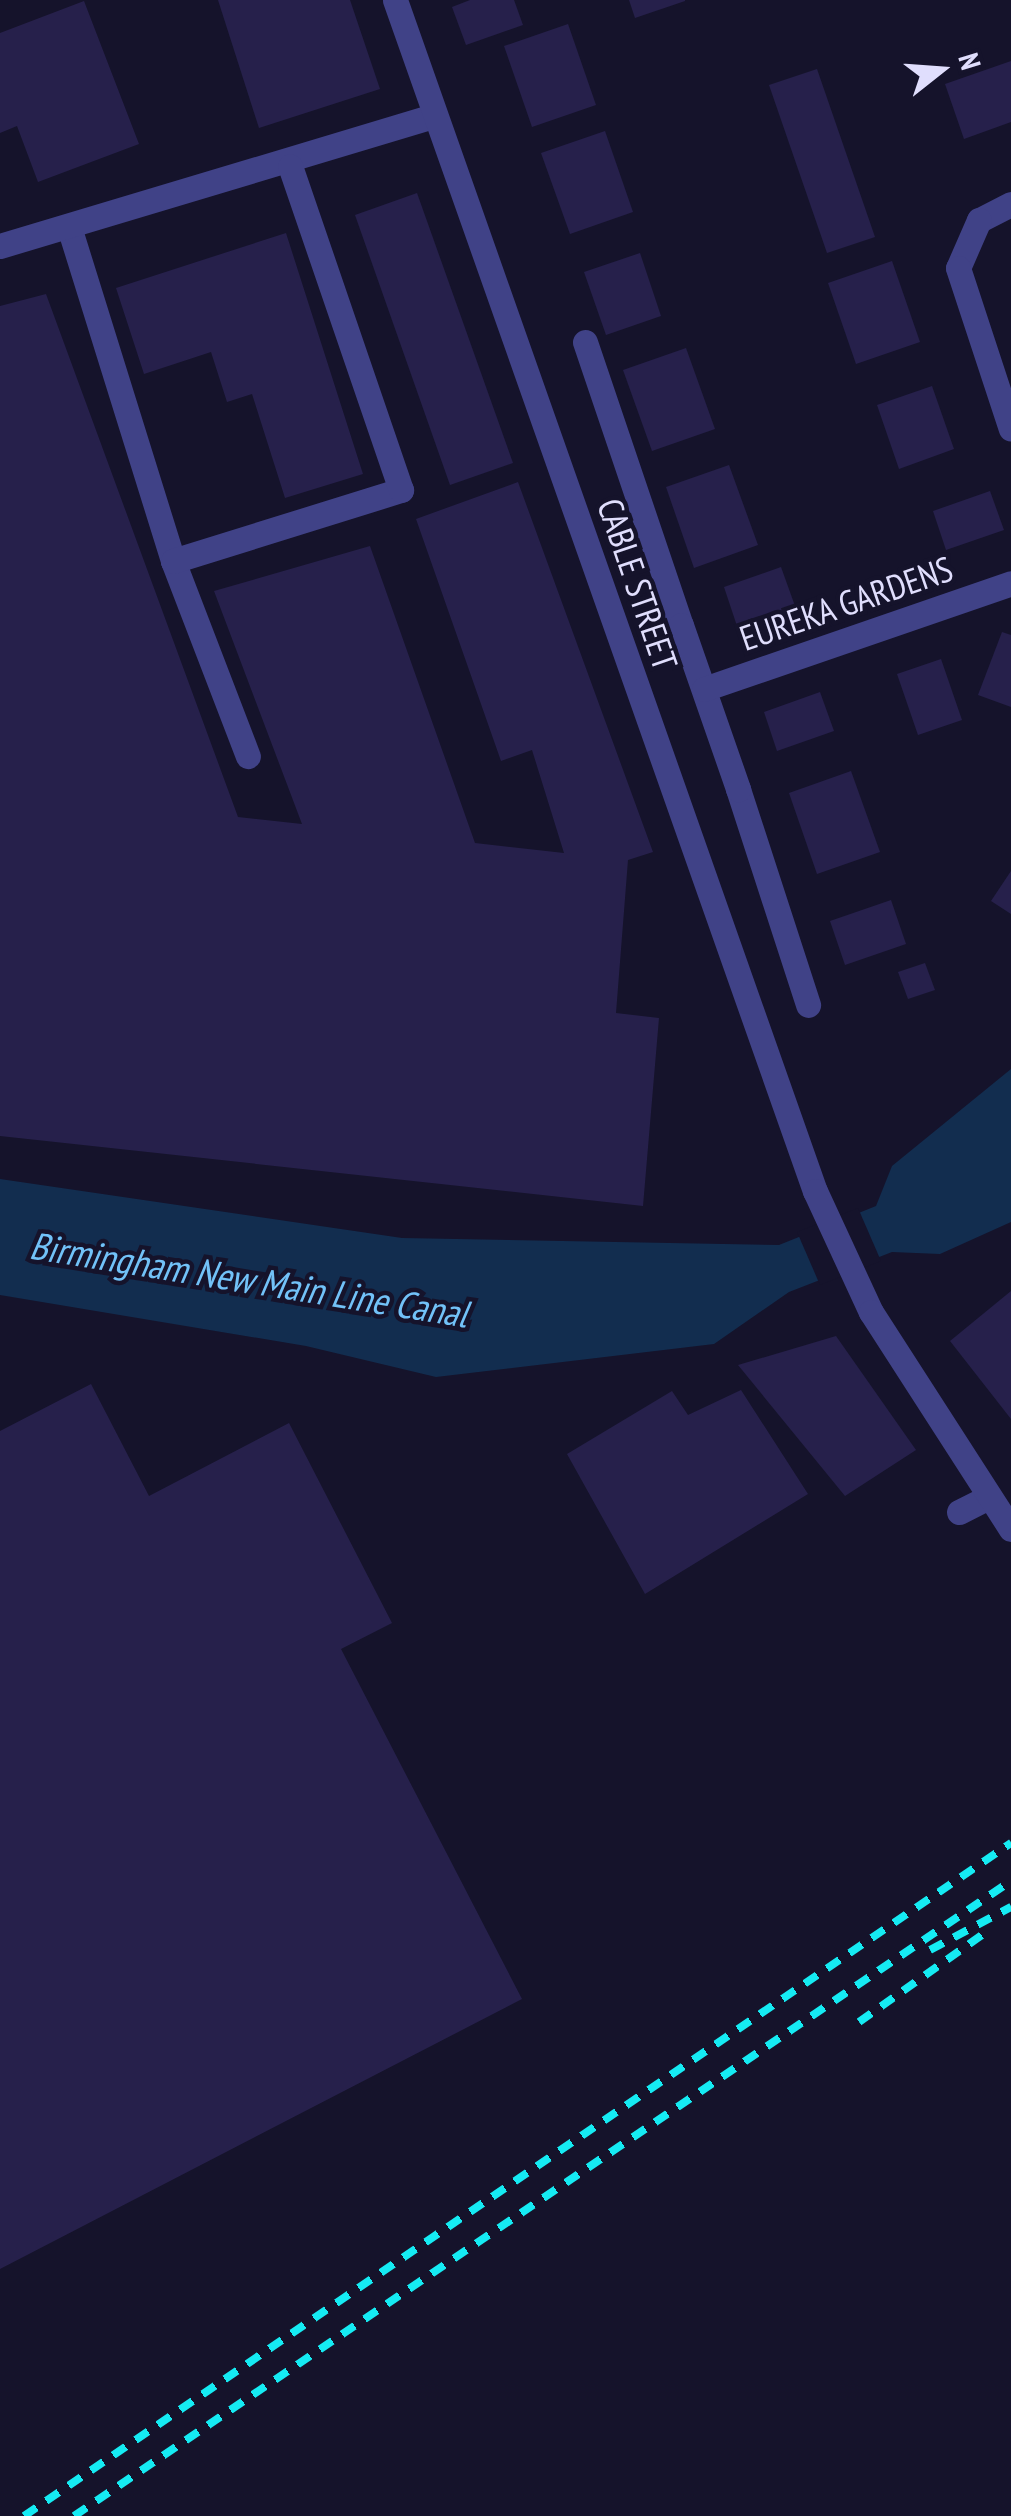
<!DOCTYPE html>
<html>
<head>
<meta charset="utf-8">
<style>
	body { margin:0 }
	#map { position:relative; width:1011px; height:2516px; overflow:hidden; background:#15132b; font-family:"PT Sans Narrow",sans-serif }
	div>[style] { position:absolute }
	[style*='--x'] { left:calc(var(--x)*1px); top:calc(var(--y)*1px); width:calc(var(--w)*1px); rotate:calc(var(--a)*1deg) }
	.water>* { inset:0; background:#122d4f }
	.pier>* { inset:0; background:#15132b }
	.building>* { inset:0; background:#26204b }
	.lane>* { height:25px; margin:-12.5px; padding:0 12.5px; transform-origin:12.5px; border-radius:12.5px; background:#404287 }
	.street>* { height:25px; margin:-12.5px; padding:0 12.5px; transform-origin:12.5px; border-radius:12.5px; background:#404287 }
	.rail>* { height:8px; margin-top:-4px; transform-origin:0; background:repeating-linear-gradient(90deg,#15ebf3 0 15px,transparent 0 27px) }
	span { translate:-50% -50%; white-space:nowrap; text-align:center; line-height:1.15; -webkit-text-stroke:9px #15132b; paint-order:stroke }
	.street-label { font-size:35px; color:#e0defd }
	.water-label { font-size:38px; color:#72c2f8; font-style:italic }
	.north { position:absolute; left:891px; top:20px; width:100px; height:100px; -webkit-text-stroke:8px #15132b; paint-order:stroke; rotate:73deg; font-size:28px; font-weight:700; line-height:40px; text-align:center; color:#e0defd }
	.north::after { content:''; display:block; margin:auto; width:35px; height:45px; background:#e0defd; clip-path:polygon(50% 0,100% 100%,50% 72%,0 100%) }
</style>
</head>
<body>
<div id="map">
	<div class="water">
		<i style="clip-path:polygon(1011px 1069px,1011px 1222px,940px 1254px,892px 1252px,789px 1292px,714px 1344px,436px 1377px,306px 1346px,0 1295px,0 1179px,402px 1238px,779px 1245px,876px 1206px,892px 1166px)"></i>
	</div>
	<div class="pier">
		<i style="clip-path:polygon(858px 1208px,881px 1261px,820px 1285px,797px 1232px)"></i>
	</div>
	<div class="building">
		<i style="clip-path:polygon(218px 0,350px 0,380px 89px,259px 128px)"></i>
		<i style="clip-path:polygon(470px 0,514px 0,523px 25px,466px 45px,452px 7px)"></i>
		<i style="clip-path:polygon(629px 0,685px 0,685px 1px,635px 18px)"></i>
		<i style="clip-path:polygon(84px 1px,139px 144px,38px 182px,17px 126px,0 133px,0 33px)"></i>
		<i style="clip-path:polygon(568px 24px,596px 105px,532px 127px,504px 46px)"></i>
		<i style="clip-path:polygon(1011px 61px,1011px 122px,964px 139px,945px 84px)"></i>
		<i style="clip-path:polygon(817px 69px,875px 237px,827px 253px,769px 85px)"></i>
		<i style="clip-path:polygon(605px 131px,633px 212px,570px 234px,541px 153px)"></i>
		<i style="clip-path:polygon(417px 193px,513px 463px,450px 485px,355px 215px)"></i>
		<i style="clip-path:polygon(286px 233px,363px 474px,285px 498px,252px 394px,227px 402px,211px 352px,144px 374px,116px 288px)"></i>
		<i style="clip-path:polygon(640px 253px,661px 316px,606px 335px,584px 272px)"></i>
		<i style="clip-path:polygon(892px 261px,920px 342px,856px 364px,828px 283px)"></i>
		<i style="clip-path:polygon(46px 294px,238px 817px,302px 824px,214px 591px,370px 546px,475px 843px,564px 853px,532px 750px,501px 761px,416px 519px,518px 482px,653px 852px,628px 860px,616px 1013px,659px 1018px,643px 1206px,0 1136px,0 306px)"></i>
		<i style="clip-path:polygon(686px 348px,715px 429px,652px 451px,623px 370px)"></i>
		<i style="clip-path:polygon(932px 386px,954px 449px,899px 469px,877px 405px)"></i>
		<i style="clip-path:polygon(729px 465px,758px 545px,694px 568px,666px 487px)"></i>
		<i style="clip-path:polygon(990px 491px,1004px 530px,946px 550px,933px 511px)"></i>
		<i style="clip-path:polygon(781px 567px,795px 606px,737px 626px,724px 587px)"></i>
		<i style="clip-path:polygon(1002px 632px,1011px 635px,1011px 707px,978px 695px)"></i>
		<i style="clip-path:polygon(941px 659px,962px 720px,918px 735px,897px 674px)"></i>
		<i style="clip-path:polygon(820px 692px,834px 731px,777px 751px,764px 712px)"></i>
		<i style="clip-path:polygon(851px 771px,880px 852px,817px 874px,789px 793px)"></i>
		<i style="clip-path:polygon(1011px 871px,1011px 914px,991px 901px)"></i>
		<i style="clip-path:polygon(891px 900px,906px 944px,845px 965px,830px 921px)"></i>
		<i style="clip-path:polygon(925px 963px,935px 990px,908px 999px,898px 972px)"></i>
		<i style="clip-path:polygon(1011px 1291px,1011px 1419px,950px 1341px)"></i>
		<i style="clip-path:polygon(836px 1336px,916px 1450px,845px 1496px,738px 1365px)"></i>
		<i style="clip-path:polygon(91px 1384px,149px 1496px,289px 1423px,392px 1623px,341px 1649px,522px 1999px,0 2269px,0 1431px)"></i>
		<i style="clip-path:polygon(741px 1390px,808px 1494px,645px 1594px,567px 1454px,672px 1391px,688px 1415px)"></i>
	</div>
	<div class="lane">
		<i style="--x:70;--y:230;--w:347;--a:72.7"></i>
		<i style="--x:173;--y:561;--w:209;--a:69"></i>
		<i style="--x:0;--y:246;--w:453;--a:-16.7"></i>
		<i style="--x:585;--y:342;--w:299;--a:71.3"></i>
		<i style="--x:173;--y:561;--w:239;--a:-17.3"></i>
		<i style="--x:401;--y:490;--w:342;--a:-108.9"></i>
		<i style="--x:738;--y:789;--w:227;--a:72"></i>
		<i style="--x:959;--y:1512;--w:33;--a:-27"></i>
	</div>
	<div class="street">
		<i style="--x:395;--y:0;--w:1263;--a:70.58"></i>
		<i style="--x:815;--y:1191;--w:133;--a:65.2"></i>
		<i style="--x:871;--y:1312;--w:258;--a:57.2"></i>
		<i style="--x:1011;--y:204;--w:36;--a:153"></i>
		<i style="--x:979;--y:220;--w:52;--a:113.6"></i>
		<i style="--x:958;--y:268;--w:169;--a:71.8"></i>
		<i style="--x:681;--y:625;--w:174;--a:70.8"></i>
		<i style="--x:704;--y:689;--w:325;--a:-19"></i>
	</div>
	<div class="rail">
		<i style="--x:930;--y:1950;--w:92;--a:-28"></i>
		<i style="--x:859;--y:2022;--w:151;--a:-35.3"></i>
		<i style="--x:24;--y:2516;--w:1195;--a:-34.29"></i>
		<i style="--x:74;--y:2516;--w:1132;--a:-34.13"></i>
	</div>
	<div class="street-label">
		<span style="left:638px;top:584px;rotate:71deg">CABLE STREET</span>
		<span style="left:846px;top:603px;rotate:-19deg">EUREKA GARDENS</span>
	</div>
	<div class="water-label">
		<span style="left:249px;top:1279px;rotate:9deg">Birmingham New Main Line Canal</span>
	</div>
	<div class="north">N</div>
</div>
</body>
</html>
